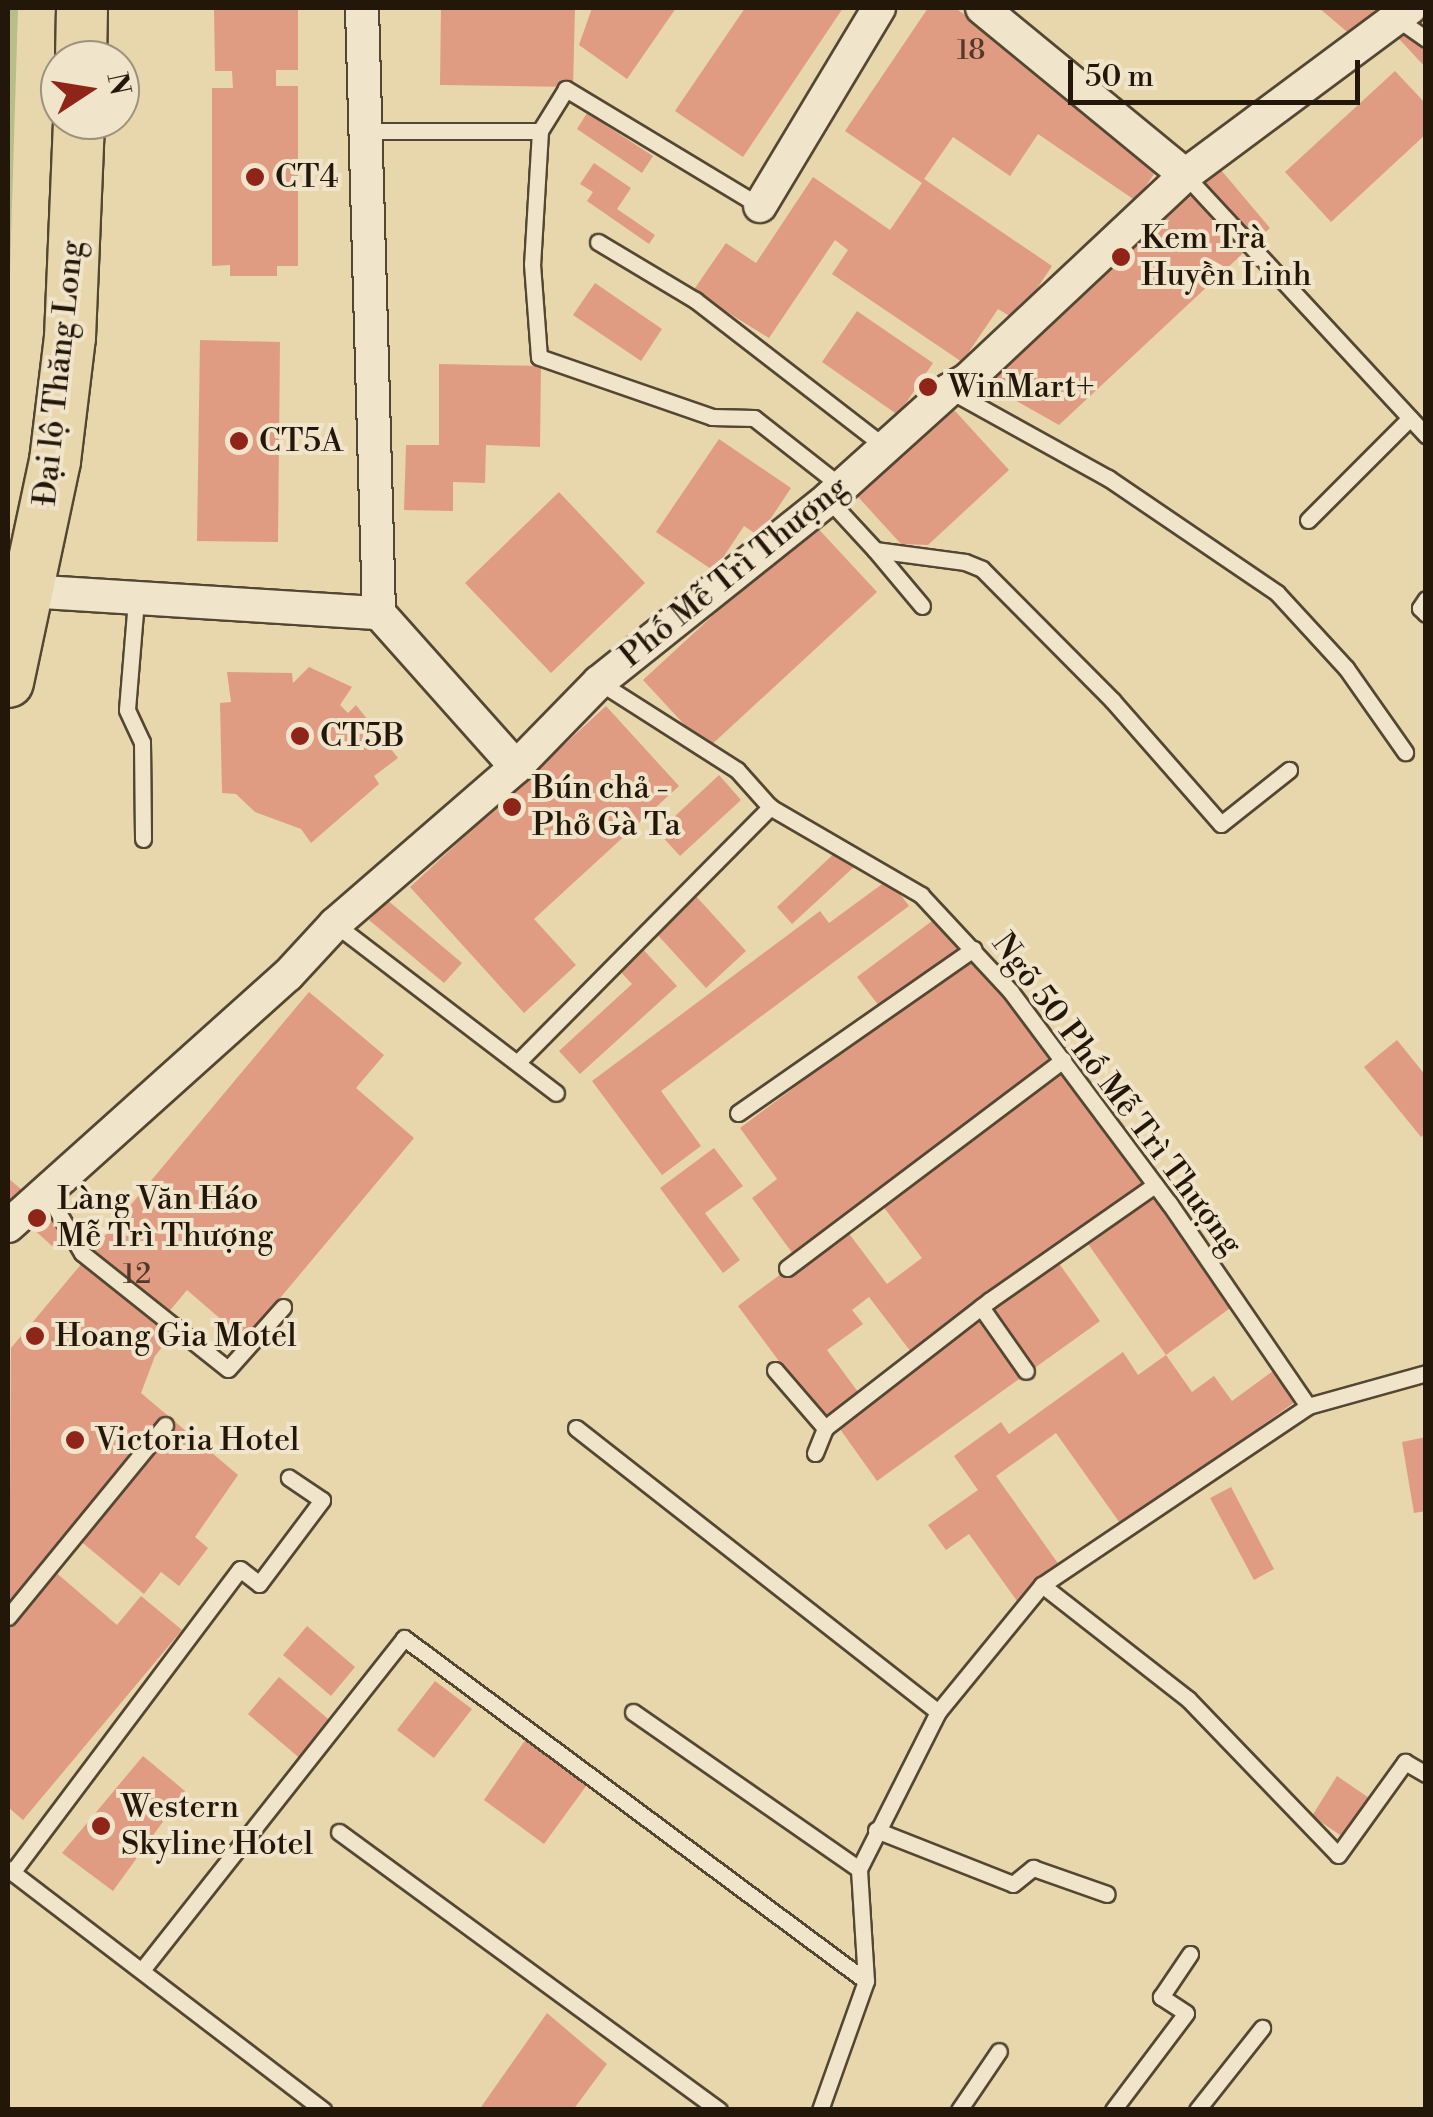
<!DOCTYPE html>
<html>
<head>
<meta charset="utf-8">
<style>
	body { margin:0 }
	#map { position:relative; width:1433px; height:2117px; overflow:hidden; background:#e8d6ad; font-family:"Libre Bodoni",serif }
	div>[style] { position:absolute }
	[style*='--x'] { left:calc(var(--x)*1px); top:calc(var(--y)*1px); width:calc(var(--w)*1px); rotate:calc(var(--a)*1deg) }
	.green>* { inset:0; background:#b6be8a }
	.building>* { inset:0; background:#df9c83 }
	.roads { filter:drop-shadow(2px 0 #544732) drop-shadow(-2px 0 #544732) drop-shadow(0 2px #544732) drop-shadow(0 -2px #544732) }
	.service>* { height:15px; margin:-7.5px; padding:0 7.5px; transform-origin:7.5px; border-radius:7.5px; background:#f0e4ca }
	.minor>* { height:32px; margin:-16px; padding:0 16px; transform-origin:16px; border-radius:16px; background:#f0e4ca }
	.primary>* { height:50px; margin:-25px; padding:0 25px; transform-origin:25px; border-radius:25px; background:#e8d6ad }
	.dots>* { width:28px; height:28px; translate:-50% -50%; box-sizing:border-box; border:5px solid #f0e4ca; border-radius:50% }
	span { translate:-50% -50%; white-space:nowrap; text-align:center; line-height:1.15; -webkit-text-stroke:8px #f0e4ca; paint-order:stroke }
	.number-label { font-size:28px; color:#523828 }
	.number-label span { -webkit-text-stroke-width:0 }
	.poi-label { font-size:32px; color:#231709 }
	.left { translate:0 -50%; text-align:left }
	.street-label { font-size:32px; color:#231709 }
	.frame { position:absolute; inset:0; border:10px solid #231709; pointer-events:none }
	.north { position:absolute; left:40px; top:40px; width:100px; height:100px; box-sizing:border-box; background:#f0e4ca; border:2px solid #9e927d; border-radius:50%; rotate:78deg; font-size:28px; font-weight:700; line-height:40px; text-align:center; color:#231709 }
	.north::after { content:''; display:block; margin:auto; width:35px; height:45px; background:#8f2418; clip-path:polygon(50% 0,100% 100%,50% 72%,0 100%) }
	.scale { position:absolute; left:1068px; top:60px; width:292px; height:45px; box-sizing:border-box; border:5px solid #231709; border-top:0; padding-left:12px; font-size:30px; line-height:35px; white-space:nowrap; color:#231709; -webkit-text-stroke:8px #f0e4ca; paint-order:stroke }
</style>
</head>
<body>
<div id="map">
	<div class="green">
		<i style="clip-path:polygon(8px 8px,18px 8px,8px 336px)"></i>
	</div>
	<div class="building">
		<i style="clip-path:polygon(214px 8px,298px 8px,298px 70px,276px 70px,276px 86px,298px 86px,298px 266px,277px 266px,277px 276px,230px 276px,230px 265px,212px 266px,212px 88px,233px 88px,232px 71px,215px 71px)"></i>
		<i style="clip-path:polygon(441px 8px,575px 8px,573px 87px,440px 85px)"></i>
		<i style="clip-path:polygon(592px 8px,676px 8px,627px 79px,579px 45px)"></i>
		<i style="clip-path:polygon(745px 8px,843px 8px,743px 157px,675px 111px)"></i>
		<i style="clip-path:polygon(928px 8px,955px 8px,1168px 153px,1136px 201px,1038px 134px,1010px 176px,953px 137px,924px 179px,1052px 266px,1016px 320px,998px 309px,962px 362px,832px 274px,848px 250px,835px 240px,769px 338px,693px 291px,726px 243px,756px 263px,813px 177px,890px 230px,922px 183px,845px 131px)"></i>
		<i style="clip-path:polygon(1319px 8px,1377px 8px,1352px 36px)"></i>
		<i style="clip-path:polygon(1406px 11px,1426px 25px,1426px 68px,1388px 27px)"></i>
		<i style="clip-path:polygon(1395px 71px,1426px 104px,1426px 134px,1331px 222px,1285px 172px)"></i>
		<i style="clip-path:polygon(587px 113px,653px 156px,642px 173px,577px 129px)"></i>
		<i style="clip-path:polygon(1210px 157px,1270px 228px,1059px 425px,972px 376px)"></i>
		<i style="clip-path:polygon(594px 163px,631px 188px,617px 209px,655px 235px,649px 244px,587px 201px,593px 192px,580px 184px)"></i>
		<i style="clip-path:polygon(595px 283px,662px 329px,641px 361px,573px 315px)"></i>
		<i style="clip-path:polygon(857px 311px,933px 363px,898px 415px,822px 362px)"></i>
		<i style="clip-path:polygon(200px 340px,280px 342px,278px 542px,197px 541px)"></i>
		<i style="clip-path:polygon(439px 364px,541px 366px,540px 447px,486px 445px,485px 483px,453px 482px,453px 511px,404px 510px,406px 445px,439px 445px)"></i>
		<i style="clip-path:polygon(945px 400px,1009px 470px,928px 545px,901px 544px,850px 488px)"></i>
		<i style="clip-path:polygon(719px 439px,791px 488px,759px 536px,744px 526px,714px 571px,656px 532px)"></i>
		<i style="clip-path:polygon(559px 492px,645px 583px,551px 673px,465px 583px)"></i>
		<i style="clip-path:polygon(813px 523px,877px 592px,707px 749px,643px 680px)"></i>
		<i style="clip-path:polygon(309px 667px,352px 687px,340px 705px,348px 713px,356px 705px,398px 758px,374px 776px,379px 784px,311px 843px,301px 829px,255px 812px,236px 794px,222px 793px,220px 703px,231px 702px,227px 672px,292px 673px,293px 683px)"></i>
		<i style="clip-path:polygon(606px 706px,679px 786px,534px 919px,576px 965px,524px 1013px,410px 887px)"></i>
		<i style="clip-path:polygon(719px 775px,741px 800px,680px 856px,658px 832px)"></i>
		<i style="clip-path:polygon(839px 849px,855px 866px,792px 924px,777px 907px)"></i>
		<i style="clip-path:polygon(889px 879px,909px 906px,661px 1091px,701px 1146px,662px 1175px,592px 1081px,820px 911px,829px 923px)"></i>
		<i style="clip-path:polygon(694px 894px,746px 951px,706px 988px,654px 931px)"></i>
		<i style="clip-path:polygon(386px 899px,462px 963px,444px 983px,369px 920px)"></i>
		<i style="clip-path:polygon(936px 918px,961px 951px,882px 1010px,857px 977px)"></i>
		<i style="clip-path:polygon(639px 945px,677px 986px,580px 1074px,559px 1051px,632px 984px,615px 966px)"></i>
		<i style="clip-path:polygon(972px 955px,1054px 1066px,796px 1258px,752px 1198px,777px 1179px,740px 1128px)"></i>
		<i style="clip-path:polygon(309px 992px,384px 1055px,356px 1088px,414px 1138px,245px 1340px,187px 1290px,162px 1320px,175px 1331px,155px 1356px,141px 1393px,238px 1475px,195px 1537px,208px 1548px,179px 1586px,161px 1572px,144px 1594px,78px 1539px,53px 1570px,117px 1625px,141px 1596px,182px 1630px,23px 1820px,8px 1807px,11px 1348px)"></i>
		<i style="clip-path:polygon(1397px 1040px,1426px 1076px,1426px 1133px,1421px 1137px,1364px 1067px)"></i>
		<i style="clip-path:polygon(1060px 1066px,1146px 1182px,914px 1356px,869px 1297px,852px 1310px,863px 1324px,827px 1350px,861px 1396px,825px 1423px,738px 1306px,844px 1227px,887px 1284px,922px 1258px,879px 1201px)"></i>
		<i style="clip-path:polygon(714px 1148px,743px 1186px,705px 1213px,740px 1260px,723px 1273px,660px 1188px)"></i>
		<i style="clip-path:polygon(8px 1178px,67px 1229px,52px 1246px,8px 1206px)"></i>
		<i style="clip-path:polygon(1153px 1194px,1233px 1306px,1166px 1355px,1086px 1241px)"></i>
		<i style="clip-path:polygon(1058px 1262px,1100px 1321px,1029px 1372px,987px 1313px)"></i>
		<i style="clip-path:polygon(984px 1315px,1026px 1374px,877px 1481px,835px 1422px)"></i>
		<i style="clip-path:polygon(1123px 1352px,1138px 1375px,1166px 1355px,1192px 1392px,1214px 1376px,1232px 1401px,1277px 1368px,1299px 1399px,1122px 1526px,1056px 1433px,996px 1476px,1062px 1569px,1017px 1601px,969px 1534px,946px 1550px,928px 1525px,978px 1490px,954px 1456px,1001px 1422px,1009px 1434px)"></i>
		<i style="clip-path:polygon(1426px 1437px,1426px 1511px,1414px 1513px,1402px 1442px)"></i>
		<i style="clip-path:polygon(1231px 1487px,1274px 1569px,1254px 1580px,1210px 1498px)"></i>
		<i style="clip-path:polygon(307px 1626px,355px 1667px,331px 1696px,283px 1655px)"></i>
		<i style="clip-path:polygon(279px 1677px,334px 1724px,303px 1761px,248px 1714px)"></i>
		<i style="clip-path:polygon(435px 1681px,472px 1709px,434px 1758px,397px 1730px)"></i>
		<i style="clip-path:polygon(528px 1736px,589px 1782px,544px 1844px,484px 1800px)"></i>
		<i style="clip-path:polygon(143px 1756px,185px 1791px,113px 1891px,62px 1853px)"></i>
		<i style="clip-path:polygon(1337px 1776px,1372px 1800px,1346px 1839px,1312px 1816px)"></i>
		<i style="clip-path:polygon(547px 2013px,607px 2064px,573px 2110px,479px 2110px)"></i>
	</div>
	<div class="roads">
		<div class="service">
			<i style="--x:1399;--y:20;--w:33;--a:35"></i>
			<i style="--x:365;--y:131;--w:175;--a:0"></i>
			<i style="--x:1185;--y:175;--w:355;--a:47.2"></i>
			<i style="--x:760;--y:206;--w:227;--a:-148.9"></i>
			<i style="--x:566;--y:89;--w:49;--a:121.8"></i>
			<i style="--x:540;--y:131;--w:133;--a:93.4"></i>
			<i style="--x:532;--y:264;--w:93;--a:85.7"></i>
			<i style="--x:539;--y:357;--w:183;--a:19.1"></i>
			<i style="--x:712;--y:417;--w:42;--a:1.4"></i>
			<i style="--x:754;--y:418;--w:112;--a:38.1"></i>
			<i style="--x:598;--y:242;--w:113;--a:30.9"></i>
			<i style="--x:695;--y:300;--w:240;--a:37.7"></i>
			<i style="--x:949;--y:390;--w:182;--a:29"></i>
			<i style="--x:1108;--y:478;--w:204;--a:34.2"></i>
			<i style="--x:1277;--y:593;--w:102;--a:47.4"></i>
			<i style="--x:1346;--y:668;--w:103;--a:54.9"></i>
			<i style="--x:828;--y:499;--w:69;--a:47.3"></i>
			<i style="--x:875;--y:550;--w:91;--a:7.6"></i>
			<i style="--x:965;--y:562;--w:18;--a:22"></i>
			<i style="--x:982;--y:569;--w:185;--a:45.2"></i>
			<i style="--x:1112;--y:700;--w:165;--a:48.7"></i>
			<i style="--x:1221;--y:824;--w:87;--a:-38.5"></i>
			<i style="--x:1308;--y:520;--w:144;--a:-45"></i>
			<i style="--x:875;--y:550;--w:73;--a:50"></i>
			<i style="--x:1426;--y:599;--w:11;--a:124"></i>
			<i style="--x:1420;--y:608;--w:8;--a:45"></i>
			<i style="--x:136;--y:600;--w:110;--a:94.7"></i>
			<i style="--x:127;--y:710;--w:35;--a:65"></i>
			<i style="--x:142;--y:742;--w:97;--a:89.4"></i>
			<i style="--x:599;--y:682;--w:164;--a:32.5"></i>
			<i style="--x:737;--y:770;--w:50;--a:48.3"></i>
			<i style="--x:770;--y:807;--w:175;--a:30.2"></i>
			<i style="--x:921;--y:895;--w:132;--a:47.1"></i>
			<i style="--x:1011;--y:992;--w:264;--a:53.2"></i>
			<i style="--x:1169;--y:1203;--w:246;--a:55.6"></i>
			<i style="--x:335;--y:924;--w:278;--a:37.4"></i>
			<i style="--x:518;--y:1062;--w:359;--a:-45.3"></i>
			<i style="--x:738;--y:1113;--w:287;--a:-34.9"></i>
			<i style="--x:55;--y:1207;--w:53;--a:59.6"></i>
			<i style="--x:82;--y:1253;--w:186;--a:38.5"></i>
			<i style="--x:228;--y:1369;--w:83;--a:-48.4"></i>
			<i style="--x:787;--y:1268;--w:346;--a:-37"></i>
			<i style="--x:981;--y:1307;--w:78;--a:54.9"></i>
			<i style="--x:775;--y:1370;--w:77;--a:49.2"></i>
			<i style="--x:825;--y:1428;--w:209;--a:-37.8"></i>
			<i style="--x:990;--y:1300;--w:201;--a:-34.9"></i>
			<i style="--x:576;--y:1428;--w:460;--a:38.1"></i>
			<i style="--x:815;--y:1453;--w:27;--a:-68"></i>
			<i style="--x:1042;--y:1585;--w:185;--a:38"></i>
			<i style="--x:1188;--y:1699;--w:216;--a:46.1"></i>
			<i style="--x:1338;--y:1855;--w:115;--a:-54.2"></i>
			<i style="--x:1405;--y:1762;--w:24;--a:30"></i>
			<i style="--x:8;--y:1617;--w:248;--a:-50.7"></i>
			<i style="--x:633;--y:1712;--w:275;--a:34.8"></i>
			<i style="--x:876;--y:1830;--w:147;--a:21.5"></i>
			<i style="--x:1013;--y:1884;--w:26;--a:-39"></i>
			<i style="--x:1033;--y:1868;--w:78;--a:19.4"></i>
			<i style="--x:339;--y:1832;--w:471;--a:36.2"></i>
			<i style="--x:8;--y:1869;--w:397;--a:37.4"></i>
			<i style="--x:14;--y:1870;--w:376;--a:-53.1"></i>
			<i style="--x:240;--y:1569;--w:24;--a:38"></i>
			<i style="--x:259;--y:1584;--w:105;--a:-53.1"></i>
			<i style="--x:322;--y:1500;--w:40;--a:-146"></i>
			<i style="--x:142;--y:1970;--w:423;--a:-51.7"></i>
			<i style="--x:404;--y:1638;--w:575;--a:36.59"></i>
			<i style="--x:820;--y:2110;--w:137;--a:-70.4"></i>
			<i style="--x:866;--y:1981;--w:112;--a:-93.6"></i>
			<i style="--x:859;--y:1869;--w:176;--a:-63.3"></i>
			<i style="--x:938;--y:1712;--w:164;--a:-50.7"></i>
			<i style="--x:1042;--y:1585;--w:321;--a:-33.9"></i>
			<i style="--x:1308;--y:1406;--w:123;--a:-15.6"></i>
			<i style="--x:959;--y:2110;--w:71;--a:-55.9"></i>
			<i style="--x:1113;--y:2110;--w:121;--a:-53"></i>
			<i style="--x:1186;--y:2013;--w:30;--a:-147"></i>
			<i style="--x:1161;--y:1997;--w:52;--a:-56"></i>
			<i style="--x:1197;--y:2110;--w:105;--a:-51.6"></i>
		</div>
		<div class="minor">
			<i style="--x:362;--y:8;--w:605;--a:88.39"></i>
			<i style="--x:379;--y:613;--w:206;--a:48.3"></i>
			<i style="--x:982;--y:8;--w:263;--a:39.4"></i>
			<i style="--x:760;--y:206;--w:231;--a:-59"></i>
			<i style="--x:27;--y:591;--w:353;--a:3.6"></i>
			<i style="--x:8;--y:1226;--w:376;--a:-41.9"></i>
			<i style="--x:288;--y:975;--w:69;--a:-47.3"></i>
			<i style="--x:335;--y:924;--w:240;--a:-40.9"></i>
			<i style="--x:516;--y:767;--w:119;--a:-45.7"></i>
			<i style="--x:599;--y:682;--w:293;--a:-38.6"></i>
			<i style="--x:828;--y:499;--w:163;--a:-42"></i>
			<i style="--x:949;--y:390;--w:21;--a:-29"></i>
			<i style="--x:967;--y:380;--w:299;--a:-43.2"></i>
			<i style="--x:1185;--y:175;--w:280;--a:-36.6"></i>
		</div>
		<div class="primary">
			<i style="--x:81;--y:60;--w:52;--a:-88.9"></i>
			<i style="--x:8;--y:682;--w:226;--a:-78"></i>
			<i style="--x:55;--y:461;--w:125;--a:-83.1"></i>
			<i style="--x:70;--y:337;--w:217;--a:-87.6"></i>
		</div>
	</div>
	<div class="dots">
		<i style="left:255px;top:177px;background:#8f2418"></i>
		<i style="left:1121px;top:257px;background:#8f2418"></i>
		<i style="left:928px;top:387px;background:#8f2418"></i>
		<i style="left:239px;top:441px;background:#8f2418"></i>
		<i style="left:300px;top:736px;background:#8f2418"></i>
		<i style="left:512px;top:807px;background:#8f2418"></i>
		<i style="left:37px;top:1218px;background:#8f2418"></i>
		<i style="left:35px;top:1336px;background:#8f2418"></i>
		<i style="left:75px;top:1440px;background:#8f2418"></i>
		<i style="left:101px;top:1826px;background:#8f2418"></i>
	</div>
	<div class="number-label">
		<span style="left:971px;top:51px">18</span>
		<span style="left:137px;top:1275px">12</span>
	</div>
	<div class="poi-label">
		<span class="left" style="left:275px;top:177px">CT4</span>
		<span class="left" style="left:1141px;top:257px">Kem Trà<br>Huyền Linh</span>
		<span class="left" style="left:948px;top:387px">WinMart+</span>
		<span class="left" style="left:259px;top:441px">CT5A</span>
		<span class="left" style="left:320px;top:736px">CT5B</span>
		<span class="left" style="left:532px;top:807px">Bún chả -<br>Phở Gà Ta</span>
		<span class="left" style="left:57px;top:1218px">Làng Văn Háo<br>Mễ Trì Thượng</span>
		<span class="left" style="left:55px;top:1336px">Hoang Gia Motel</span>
		<span class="left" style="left:95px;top:1440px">Victoria Hotel</span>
		<span class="left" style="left:121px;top:1826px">Western<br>Skyline Hotel</span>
	</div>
	<div class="street-label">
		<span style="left:59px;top:373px;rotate:-84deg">Đại lộ Thăng Long</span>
		<span style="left:734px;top:572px;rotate:-39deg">Phố Mễ Trì Thượng</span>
		<span style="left:1117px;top:1094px;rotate:53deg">Ngõ 50 Phố Mễ Trì Thượng</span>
	</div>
	<div class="frame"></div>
	<div class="north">N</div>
	<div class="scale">50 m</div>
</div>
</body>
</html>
